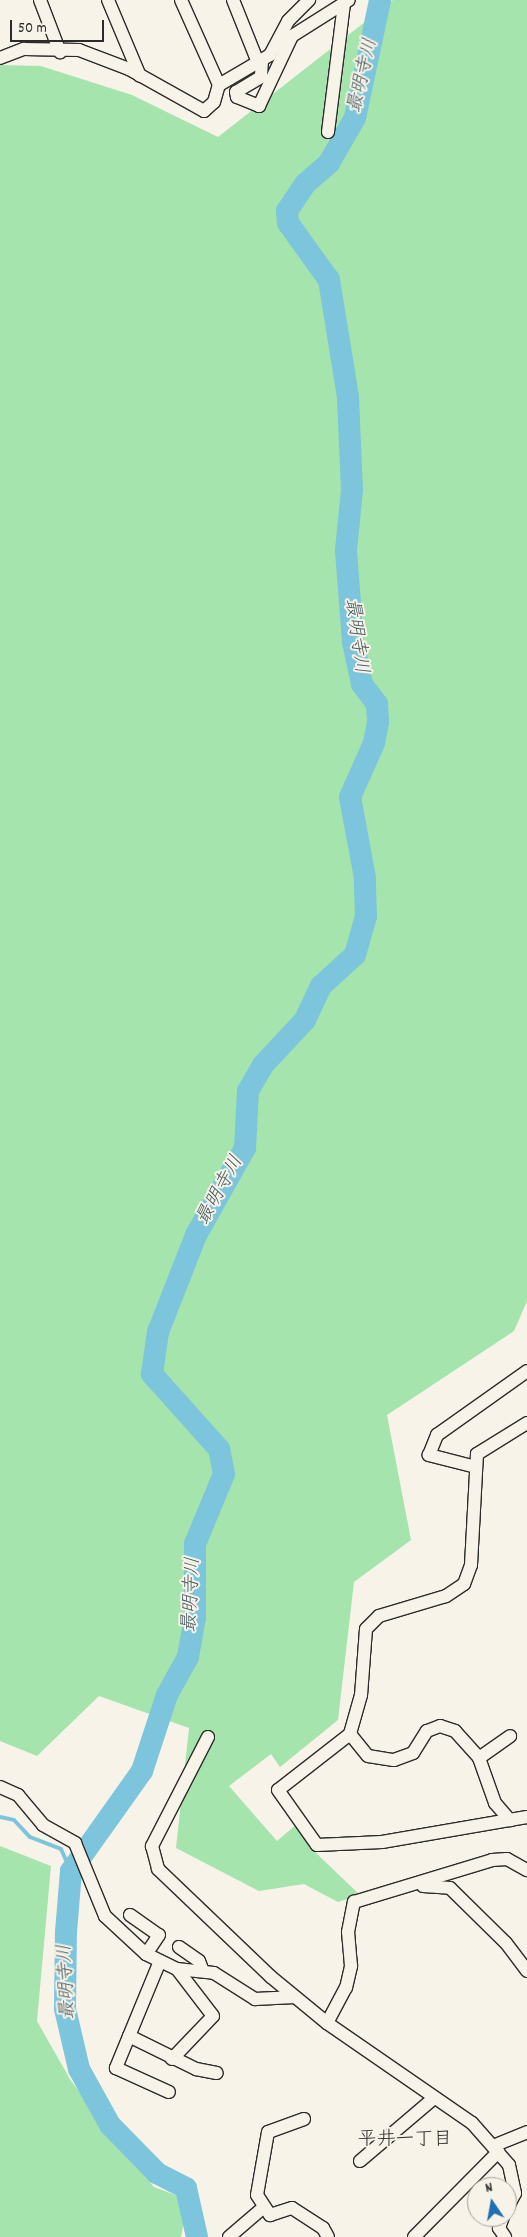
<!DOCTYPE html>
<html>
<head>
<meta charset="utf-8">
<style>
	body { margin:0 }
	#map { position:relative; width:527px; height:2237px; overflow:hidden; background:#f7f3e8; font-family:Dekko,"Klee One",sans-serif }
	div>[style] { position:absolute }
	[style*='--x'] { left:calc(var(--x)*1px); top:calc(var(--y)*1px); width:calc(var(--w)*1px); rotate:calc(var(--a)*1deg) }
	.green>* { inset:0; background:#a5e4ad }
	.stream>* { height:4px; margin:-2px; padding:0 2px; transform-origin:2px; border-radius:2px; background:#7cc5dc }
	.river>* { height:22px; margin:-11px; padding:0 11px; transform-origin:11px; border-radius:11px; background:#7cc5dc }
	.roads { filter:drop-shadow(1px 0 #2b2b2b) drop-shadow(-1px 0 #2b2b2b) drop-shadow(0 1px #2b2b2b) drop-shadow(0 -1px #2b2b2b) }
	.minor>* { height:12px; margin:-6px; padding:0 6px; transform-origin:6px; border-radius:6px; background:#f7f3e8 }
	span { translate:-50% -50%; white-space:nowrap; text-align:center; line-height:1.15; -webkit-text-stroke:4px #f7f3e8; paint-order:stroke }
	.water-label { font-size:19px; color:#435960; font-style:italic }
	.neighbourhood-label { font-size:19px; color:#2b2b2b }
	.north { position:absolute; left:467px; top:2177px; width:50px; height:50px; box-sizing:border-box; background:#f7f3e8; border:1px solid #a5a39c; border-radius:50%; rotate:348deg; font-size:14px; font-weight:700; line-height:20px; text-align:center; color:#2b2b2b }
	.north::after { content:''; display:block; margin:auto; width:18px; height:22px; background:#1f6fb2; clip-path:polygon(50% 0,100% 100%,50% 72%,0 100%) }
	.scale { position:absolute; left:10px; top:20px; width:94px; height:22px; box-sizing:border-box; border:2px solid #2b2b2b; border-top:0; padding-left:6px; font-size:15px; line-height:18px; white-space:nowrap; color:#2b2b2b; -webkit-text-stroke:4px #f7f3e8; paint-order:stroke }
</style>
</head>
<body>
<div id="map">
	<div class="green">
		<i style="clip-path:polygon(393px 0,527px 0,527px 1301px,514px 1331px,387px 1415px,411px 1540px,354px 1582px,338px 1720px,280px 1767px,271px 1754px,229px 1786px,277px 1841px,297px 1824px,317px 1854px,360px 1895px,338px 1902px,304px 1884px,259px 1891px,176px 1848px,189px 1728px,99px 1696px,37px 1756px,0 1741px,0 65px,41px 66px,132px 95px,218px 137px)"></i>
		<i style="clip-path:polygon(0 1846px,51px 1866px,37px 2021px,71px 2081px,154px 2187px,178px 2196px,187px 2205px,181px 2237px,0 2237px)"></i>
	</div>
	<div class="stream">
		<i style="--x:0;--y:1817;--w:14;--a:12"></i>
		<i style="--x:14;--y:1820;--w:23;--a:47"></i>
		<i style="--x:30;--y:1837;--w:33;--a:21"></i>
		<i style="--x:61;--y:1849;--w:24;--a:66"></i>
	</div>
	<div class="river">
		<i style="--x:197;--y:2237;--w:50;--a:-102.7"></i>
		<i style="--x:186;--y:2188;--w:33;--a:-153"></i>
		<i style="--x:157;--y:2173;--w:67;--a:-134.4"></i>
		<i style="--x:110;--y:2125;--w:64;--a:-119"></i>
		<i style="--x:79;--y:2069;--w:62;--a:-103.1"></i>
		<i style="--x:65;--y:2009;--w:77;--a:-89.3"></i>
		<i style="--x:66;--y:1932;--w:61;--a:-85.3"></i>
		<i style="--x:71;--y:1871;--w:123;--a:-54.6"></i>
		<i style="--x:142;--y:1771;--w:80;--a:-71.8"></i>
		<i style="--x:167;--y:1695;--w:43;--a:-61.1"></i>
		<i style="--x:188;--y:1657;--w:40;--a:-80"></i>
		<i style="--x:195;--y:1618;--w:74;--a:-90"></i>
		<i style="--x:195;--y:1544;--w:76;--a:-67.5"></i>
		<i style="--x:224;--y:1474;--w:25;--a:-101"></i>
		<i style="--x:219;--y:1449;--w:101;--a:-131.8"></i>
		<i style="--x:152;--y:1374;--w:42;--a:-81.9"></i>
		<i style="--x:158;--y:1332;--w:104;--a:-68.6"></i>
		<i style="--x:196;--y:1235;--w:100;--a:-60.6"></i>
		<i style="--x:245;--y:1148;--w:57;--a:-87"></i>
		<i style="--x:248;--y:1091;--w:30;--a:-60"></i>
		<i style="--x:263;--y:1065;--w:62;--a:-47"></i>
		<i style="--x:305;--y:1020;--w:38;--a:-65"></i>
		<i style="--x:321;--y:986;--w:46;--a:-42.4"></i>
		<i style="--x:355;--y:955;--w:41;--a:-74.2"></i>
		<i style="--x:366;--y:916;--w:38;--a:-92"></i>
		<i style="--x:365;--y:878;--w:82;--a:-100.5"></i>
		<i style="--x:350;--y:797;--w:59;--a:-66"></i>
		<i style="--x:374;--y:743;--w:21;--a:-79"></i>
		<i style="--x:378;--y:722;--w:18;--a:-93"></i>
		<i style="--x:377;--y:704;--w:25;--a:-127"></i>
		<i style="--x:362;--y:684;--w:43;--a:-102.1"></i>
		<i style="--x:353;--y:642;--w:92;--a:-94.4"></i>
		<i style="--x:346;--y:550;--w:60;--a:-84.3"></i>
		<i style="--x:352;--y:490;--w:93;--a:-92.5"></i>
		<i style="--x:348;--y:397;--w:119;--a:-99.2"></i>
		<i style="--x:329;--y:280;--w:70;--a:-125.7"></i>
		<i style="--x:288;--y:223;--w:12;--a:-95"></i>
		<i style="--x:287;--y:211;--w:32;--a:-56"></i>
		<i style="--x:305;--y:184;--w:32;--a:-41"></i>
		<i style="--x:329;--y:163;--w:52;--a:-60"></i>
		<i style="--x:355;--y:118;--w:121;--a:-78"></i>
	</div>
	<div class="roads">
		<div class="minor">
			<i style="--x:40;--y:0;--w:56;--a:69"></i>
			<i style="--x:108;--y:0;--w:82;--a:67.2"></i>
			<i style="--x:181;--y:0;--w:93;--a:65.9"></i>
			<i style="--x:233;--y:0;--w:70;--a:68.2"></i>
			<i style="--x:0;--y:58;--w:26;--a:-21"></i>
			<i style="--x:24;--y:49;--w:55;--a:1"></i>
			<i style="--x:79;--y:50;--w:53;--a:20.8"></i>
			<i style="--x:129;--y:69;--w:86;--a:29.2"></i>
			<i style="--x:204;--y:111;--w:13;--a:-42"></i>
			<i style="--x:214;--y:102;--w:18;--a:-74"></i>
			<i style="--x:219;--y:85;--w:59;--a:-30.5"></i>
			<i style="--x:270;--y:55;--w:38;--a:-62"></i>
			<i style="--x:288;--y:21;--w:30;--a:-45"></i>
			<i style="--x:262;--y:61;--w:16;--a:94"></i>
			<i style="--x:261;--y:77;--w:29;--a:149"></i>
			<i style="--x:236;--y:92;--w:5;--a:79"></i>
			<i style="--x:237;--y:97;--w:24;--a:22"></i>
			<i style="--x:259;--y:106;--w:77;--a:-64.8"></i>
			<i style="--x:292;--y:36;--w:67;--a:-32.3"></i>
			<i style="--x:328;--y:132;--w:130;--a:-82.9"></i>
			<i style="--x:527;--y:1423;--w:59;--a:148.2"></i>
			<i style="--x:477;--y:1454;--w:111;--a:93.1"></i>
			<i style="--x:471;--y:1565;--w:20;--a:110"></i>
			<i style="--x:464;--y:1584;--w:22;--a:146"></i>
			<i style="--x:446;--y:1596;--w:70;--a:163.4"></i>
			<i style="--x:379;--y:1616;--w:18;--a:135"></i>
			<i style="--x:366;--y:1629;--w:66;--a:94.3"></i>
			<i style="--x:361;--y:1695;--w:41;--a:105.8"></i>
			<i style="--x:350;--y:1734;--w:91;--a:142.1"></i>
			<i style="--x:278;--y:1790;--w:67;--a:54.7"></i>
			<i style="--x:317;--y:1845;--w:65;--a:-2.6"></i>
			<i style="--x:382;--y:1842;--w:147;--a:-9.8"></i>
			<i style="--x:476;--y:1467;--w:49;--a:-165.7"></i>
			<i style="--x:429;--y:1455;--w:22;--a:-68"></i>
			<i style="--x:437;--y:1435;--w:110;--a:-35.4"></i>
			<i style="--x:350;--y:1734;--w:28;--a:51"></i>
			<i style="--x:368;--y:1756;--w:26;--a:9"></i>
			<i style="--x:394;--y:1760;--w:20;--a:-20"></i>
			<i style="--x:413;--y:1753;--w:26;--a:-58"></i>
			<i style="--x:427;--y:1731;--w:14;--a:-21"></i>
			<i style="--x:440;--y:1726;--w:16;--a:18"></i>
			<i style="--x:455;--y:1731;--w:36;--a:48"></i>
			<i style="--x:479;--y:1758;--w:48;--a:70.4"></i>
			<i style="--x:495;--y:1803;--w:23;--a:49"></i>
			<i style="--x:208;--y:1737;--w:123;--a:117.2"></i>
			<i style="--x:152;--y:1846;--w:24;--a:75"></i>
			<i style="--x:158;--y:1869;--w:156;--a:43.7"></i>
			<i style="--x:271;--y:1977;--w:72;--a:39.4"></i>
			<i style="--x:327;--y:2023;--w:176;--a:34.6"></i>
			<i style="--x:472;--y:2123;--w:56;--a:48.6"></i>
			<i style="--x:509;--y:2165;--w:29;--a:78"></i>
			<i style="--x:515;--y:2193;--w:18;--a:117"></i>
			<i style="--x:479;--y:1758;--w:38;--a:-35"></i>
			<i style="--x:0;--y:1787;--w:20;--a:24"></i>
			<i style="--x:18;--y:1795;--w:39;--a:50"></i>
			<i style="--x:43;--y:1825;--w:37;--a:29"></i>
			<i style="--x:75;--y:1843;--w:79;--a:67.7"></i>
			<i style="--x:105;--y:1916;--w:56;--a:42.8"></i>
			<i style="--x:146;--y:1954;--w:34;--a:26"></i>
			<i style="--x:177;--y:1969;--w:37;--a:6"></i>
			<i style="--x:214;--y:1973;--w:49;--a:32.4"></i>
			<i style="--x:255;--y:1999;--w:40;--a:-2.9"></i>
			<i style="--x:423;--y:1886;--w:27;--a:4"></i>
			<i style="--x:450;--y:1888;--w:78;--a:44.5"></i>
			<i style="--x:506;--y:1943;--w:35;--a:53"></i>
			<i style="--x:130;--y:1915;--w:35;--a:35"></i>
			<i style="--x:159;--y:1935;--w:23;--a:124"></i>
			<i style="--x:179;--y:1947;--w:24;--a:35"></i>
			<i style="--x:199;--y:1961;--w:9;--a:69"></i>
			<i style="--x:160;--y:1961;--w:116;--a:112.4"></i>
			<i style="--x:116;--y:2068;--w:58;--a:24.4"></i>
			<i style="--x:327;--y:2023;--w:40;--a:-62"></i>
			<i style="--x:346;--y:1988;--w:23;--a:-77"></i>
			<i style="--x:351;--y:1966;--w:34;--a:-95"></i>
			<i style="--x:348;--y:1932;--w:31;--a:-79"></i>
			<i style="--x:354;--y:1902;--w:144;--a:-16.9"></i>
			<i style="--x:492;--y:1860;--w:15;--a:-4"></i>
			<i style="--x:507;--y:1859;--w:23;--a:29"></i>
			<i style="--x:129;--y:2036;--w:75;--a:26.2"></i>
			<i style="--x:196;--y:2069;--w:21;--a:11"></i>
			<i style="--x:172;--y:2059;--w:59;--a:-46.4"></i>
			<i style="--x:213;--y:2016;--w:59;--a:-127.5"></i>
			<i style="--x:304;--y:2119;--w:38;--a:160"></i>
			<i style="--x:268;--y:2132;--w:64;--a:99.9"></i>
			<i style="--x:257;--y:2195;--w:24;--a:57"></i>
			<i style="--x:270;--y:2215;--w:23;--a:-18"></i>
			<i style="--x:292;--y:2208;--w:37;--a:33"></i>
			<i style="--x:323;--y:2228;--w:10;--a:61"></i>
			<i style="--x:493;--y:2146;--w:37;--a:-22"></i>
			<i style="--x:360;--y:2161;--w:97;--a:-40.4"></i>
			<i style="--x:503;--y:2217;--w:12;--a:110"></i>
			<i style="--x:499;--y:2228;--w:11;--a:56"></i>
			<i style="--x:229;--y:2237;--w:46;--a:-40.6"></i>
			<i style="--x:414;--y:2237;--w:120;--a:-45.3"></i>
		</div>
	</div>
	<div class="water-label">
		<span style="left:364px;top:76px;rotate:-77deg">最明寺川</span>
		<span style="left:355px;top:636px;rotate:82deg">最明寺川</span>
		<span style="left:221px;top:1191px;rotate:-61deg">最明寺川</span>
		<span style="left:193px;top:1595px;rotate:-87deg">最明寺川</span>
		<span style="left:68px;top:1982px;rotate:-93deg">最明寺川</span>
	</div>
	<div class="neighbourhood-label">
		<span style="left:405px;top:2141px">平井一丁目</span>
	</div>
	<div class="north">N</div>
	<div class="scale">50 m</div>
</div>
</body>
</html>
